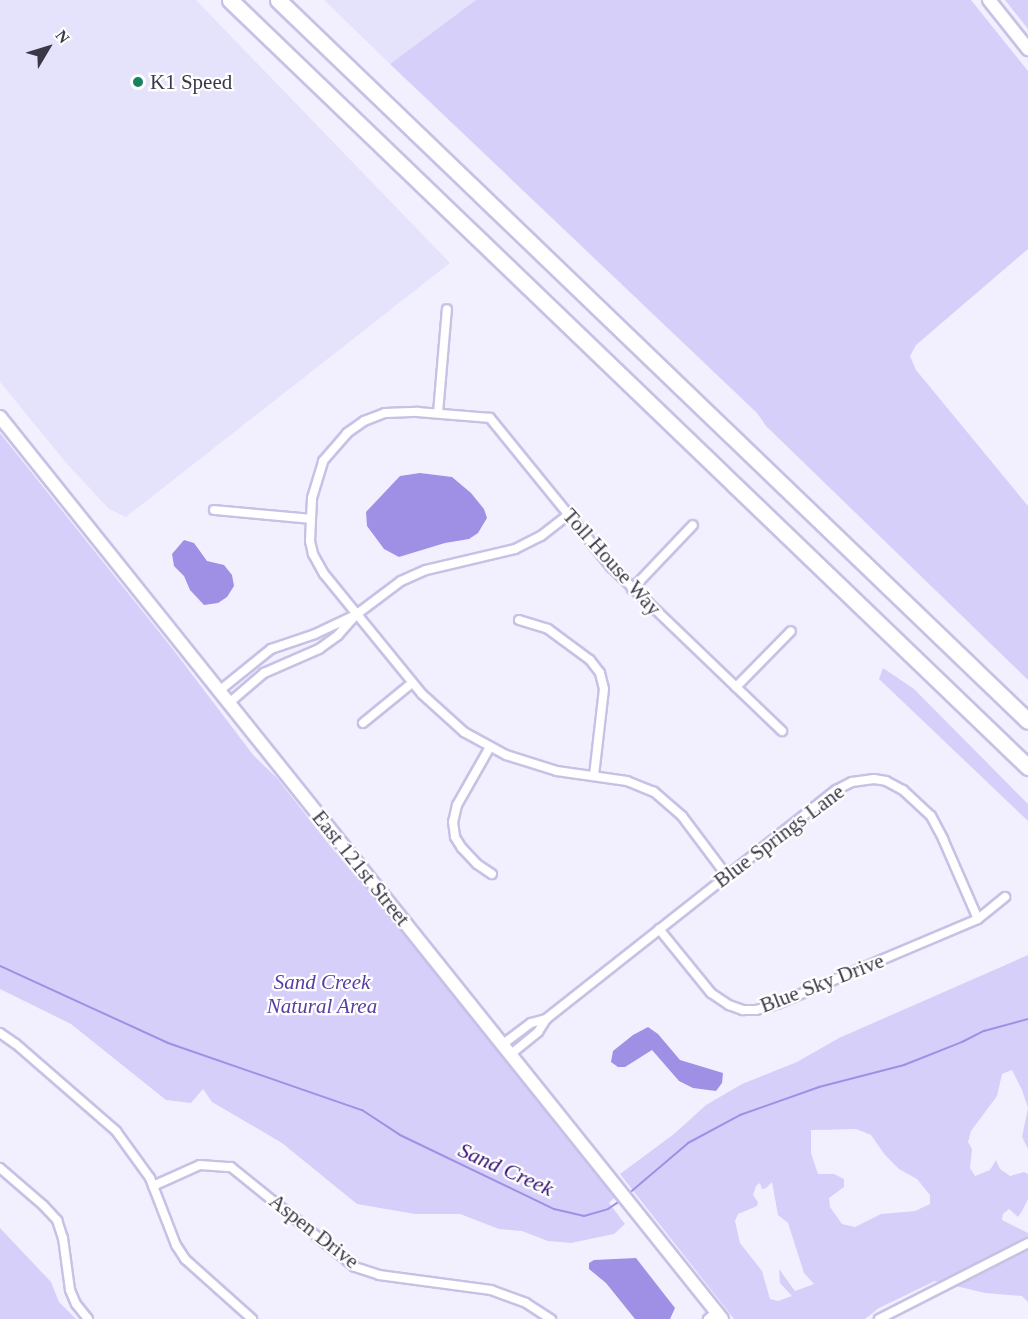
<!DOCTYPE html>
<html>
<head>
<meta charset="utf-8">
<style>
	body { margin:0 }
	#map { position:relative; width:1028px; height:1319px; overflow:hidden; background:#f2f0ff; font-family:Georgia,serif }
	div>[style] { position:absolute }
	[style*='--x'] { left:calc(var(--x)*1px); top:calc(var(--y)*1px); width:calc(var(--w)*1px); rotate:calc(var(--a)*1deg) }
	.built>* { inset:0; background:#e5e2fc }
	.green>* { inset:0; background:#d5cffa }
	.water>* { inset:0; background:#a090e5 }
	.stream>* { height:2px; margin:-1px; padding:0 1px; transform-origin:1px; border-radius:1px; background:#a090e5 }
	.roads { filter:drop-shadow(2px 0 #c7c2e5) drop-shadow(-2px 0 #c7c2e5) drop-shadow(0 2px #c7c2e5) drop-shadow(0 -2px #c7c2e5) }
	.street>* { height:8px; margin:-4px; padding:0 4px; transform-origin:4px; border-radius:4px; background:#fff }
	.secondary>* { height:12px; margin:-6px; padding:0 6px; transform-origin:6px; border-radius:6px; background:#fff }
	.highway>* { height:15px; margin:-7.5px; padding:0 7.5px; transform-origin:7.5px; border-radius:7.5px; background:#fff }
	.dots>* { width:16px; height:16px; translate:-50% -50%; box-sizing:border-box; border:3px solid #fff; border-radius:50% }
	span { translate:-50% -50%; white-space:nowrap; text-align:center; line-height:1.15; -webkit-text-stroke:4.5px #fff; paint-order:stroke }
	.poi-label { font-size:21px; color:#3a3847 }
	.left { translate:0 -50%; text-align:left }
	.street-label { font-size:21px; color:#3a3847 }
	.park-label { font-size:21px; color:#593ea2; font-style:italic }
	.water-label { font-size:22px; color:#350f74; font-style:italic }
	.north { position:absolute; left:18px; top:18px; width:60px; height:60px; -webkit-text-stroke:4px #fff; paint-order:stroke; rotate:52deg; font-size:16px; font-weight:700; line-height:24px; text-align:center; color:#3a3847 }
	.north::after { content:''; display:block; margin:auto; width:21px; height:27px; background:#3a3847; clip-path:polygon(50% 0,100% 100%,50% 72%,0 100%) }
</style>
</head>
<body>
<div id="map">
	<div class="built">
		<i style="clip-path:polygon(0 0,196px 0,450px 263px,126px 517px,109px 509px,68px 465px,0 382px)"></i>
		<i style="clip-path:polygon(324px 0,476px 0,390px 64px)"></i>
	</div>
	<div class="green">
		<i style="clip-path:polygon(476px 0,971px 0,1028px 71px,1028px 249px,916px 345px,910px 356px,916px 370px,1028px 506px,1028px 680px,766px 426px,757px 413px,390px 64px)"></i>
		<i style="clip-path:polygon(1005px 0,1028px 0,1028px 29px)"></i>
		<i style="clip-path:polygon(0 433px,172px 648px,254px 756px,277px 778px,335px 852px,339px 849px,617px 1195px,609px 1203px,625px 1224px,614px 1234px,571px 1243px,548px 1241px,522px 1231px,499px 1229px,460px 1214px,415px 1214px,357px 1204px,282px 1143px,212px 1102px,203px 1089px,191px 1103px,166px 1100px,71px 1024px,0 989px)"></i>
		<i style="clip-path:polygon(883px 668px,914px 689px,1028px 804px,1028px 821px,879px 679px)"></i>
		<i style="clip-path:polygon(evenodd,1028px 955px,1028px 1149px,1022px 1137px,1028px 1108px,1022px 1090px,1012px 1070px,1002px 1074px,997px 1096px,971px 1131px,968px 1142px,972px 1149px,970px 1168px,975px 1176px,990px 1170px,996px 1160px,1000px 1169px,1010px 1176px,1024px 1172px,1028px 1174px,1028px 1199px,1022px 1211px,1018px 1217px,1009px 1209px,1003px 1214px,1002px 1220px,1028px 1233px,1028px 1302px,1022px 1296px,985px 1293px,935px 1281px,879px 1308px,865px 1319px,734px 1319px,620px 1174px,674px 1134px,706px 1105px,742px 1084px,797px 1062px,839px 1038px,1028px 955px,856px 1129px,871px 1135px,885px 1155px,899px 1169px,917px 1179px,930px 1195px,930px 1204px,915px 1211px,881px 1214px,855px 1227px,842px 1224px,830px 1207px,829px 1198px,844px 1187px,844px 1179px,834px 1174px,818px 1174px,811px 1153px,811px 1130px,856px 1129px,1028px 955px,772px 1182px,778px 1215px,788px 1223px,804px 1273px,814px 1284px,795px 1291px,779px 1269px,780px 1283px,792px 1296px,778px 1301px,770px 1299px,762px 1271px,740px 1243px,735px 1221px,738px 1214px,757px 1206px,758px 1202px,753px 1195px,756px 1186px,760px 1183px,762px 1189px,766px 1188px,772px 1182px)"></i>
		<i style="clip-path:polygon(0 1228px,51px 1282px,59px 1302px,76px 1319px,0 1319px)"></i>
	</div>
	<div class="water">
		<i style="clip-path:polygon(420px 473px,452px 477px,471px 493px,484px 509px,487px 518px,478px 533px,469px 539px,445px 543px,399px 557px,384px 549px,367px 526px,366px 512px,400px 476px)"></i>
		<i style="clip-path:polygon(184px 540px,194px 543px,207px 561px,224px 565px,232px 575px,234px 586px,227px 597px,218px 603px,204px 605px,190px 590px,184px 576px,174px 566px,172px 554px)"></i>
		<i style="clip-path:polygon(648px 1027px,658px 1034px,680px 1060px,723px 1073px,722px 1083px,716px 1091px,693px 1088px,679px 1081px,652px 1050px,625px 1067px,618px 1067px,611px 1062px,613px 1051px,633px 1035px)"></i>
		<i style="clip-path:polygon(636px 1258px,675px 1308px,670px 1319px,635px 1319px,606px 1283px,589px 1269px,589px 1263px,594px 1260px)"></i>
	</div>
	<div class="stream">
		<i style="--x:0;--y:966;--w:185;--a:24.6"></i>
		<i style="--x:168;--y:1043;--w:205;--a:19.1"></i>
		<i style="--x:362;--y:1110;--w:45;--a:33.3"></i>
		<i style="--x:400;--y:1135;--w:171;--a:25.7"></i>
		<i style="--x:554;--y:1209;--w:31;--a:13"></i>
		<i style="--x:584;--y:1216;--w:25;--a:-16"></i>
		<i style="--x:608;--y:1209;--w:14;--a:-34"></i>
		<i style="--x:627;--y:1195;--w:80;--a:-40.4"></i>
		<i style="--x:688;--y:1143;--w:59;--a:-28.3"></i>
		<i style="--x:740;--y:1115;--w:84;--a:-19.5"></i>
		<i style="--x:819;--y:1087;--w:88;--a:-14.5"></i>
		<i style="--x:904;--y:1065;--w:62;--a:-21.6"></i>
		<i style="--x:962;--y:1042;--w:25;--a:-27"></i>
		<i style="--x:984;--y:1031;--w:46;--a:-15.3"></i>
	</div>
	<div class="roads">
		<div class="street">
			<i style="--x:438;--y:413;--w:104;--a:-85.1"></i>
			<i style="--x:214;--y:510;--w:97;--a:5.3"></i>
			<i style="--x:632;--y:589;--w:88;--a:-46.4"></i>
			<i style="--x:519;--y:620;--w:30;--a:17"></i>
			<i style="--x:548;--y:629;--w:52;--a:36.4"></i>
			<i style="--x:590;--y:660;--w:16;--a:52"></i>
			<i style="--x:600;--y:673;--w:16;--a:76"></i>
			<i style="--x:604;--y:689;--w:87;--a:96.6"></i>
			<i style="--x:736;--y:687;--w:78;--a:-45.5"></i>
			<i style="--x:219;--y:691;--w:67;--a:-38.9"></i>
			<i style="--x:271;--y:649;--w:46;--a:-18.8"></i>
			<i style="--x:315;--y:634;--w:42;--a:-25.3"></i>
			<i style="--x:229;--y:703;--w:46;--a:-40.6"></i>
			<i style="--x:264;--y:673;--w:60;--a:-23.6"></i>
			<i style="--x:319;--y:649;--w:24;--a:-36"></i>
			<i style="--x:338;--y:635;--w:28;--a:-48"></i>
			<i style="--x:357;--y:614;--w:55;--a:-36.9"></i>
			<i style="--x:401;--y:581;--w:27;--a:-24"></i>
			<i style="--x:426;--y:570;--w:91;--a:-13.3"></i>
			<i style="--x:515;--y:549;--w:29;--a:-27"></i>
			<i style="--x:541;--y:536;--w:34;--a:-38"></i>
			<i style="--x:363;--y:723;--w:63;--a:-39.2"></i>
			<i style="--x:490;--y:747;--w:67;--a:119.6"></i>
			<i style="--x:457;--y:805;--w:17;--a:103"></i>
			<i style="--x:453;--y:822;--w:15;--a:82"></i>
			<i style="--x:455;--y:837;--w:13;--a:58"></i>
			<i style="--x:462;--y:848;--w:22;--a:47"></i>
			<i style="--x:477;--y:864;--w:18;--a:34"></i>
			<i style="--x:727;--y:876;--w:75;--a:-126.9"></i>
			<i style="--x:682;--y:816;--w:37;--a:-139"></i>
			<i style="--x:654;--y:792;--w:29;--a:-158"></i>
			<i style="--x:627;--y:781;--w:71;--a:-171.9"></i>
			<i style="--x:557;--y:771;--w:53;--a:-162.6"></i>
			<i style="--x:506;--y:755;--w:48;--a:-151.3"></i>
			<i style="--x:464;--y:732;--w:57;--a:-137.9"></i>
			<i style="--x:422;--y:694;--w:155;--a:-129.2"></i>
			<i style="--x:324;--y:574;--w:23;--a:-119"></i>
			<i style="--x:313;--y:554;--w:13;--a:-103"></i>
			<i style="--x:310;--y:541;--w:43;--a:-87.3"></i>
			<i style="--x:312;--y:498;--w:39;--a:-73"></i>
			<i style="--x:323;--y:461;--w:37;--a:-49"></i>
			<i style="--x:347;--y:433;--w:21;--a:-35"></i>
			<i style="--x:364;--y:421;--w:22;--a:-21"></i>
			<i style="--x:385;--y:413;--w:33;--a:-2"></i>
			<i style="--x:418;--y:412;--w:72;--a:4.8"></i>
			<i style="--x:490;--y:418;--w:192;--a:50.9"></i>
			<i style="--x:611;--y:567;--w:237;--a:43.8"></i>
			<i style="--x:659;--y:929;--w:82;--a:50.9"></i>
			<i style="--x:711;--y:993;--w:22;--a:34"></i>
			<i style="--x:729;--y:1005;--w:15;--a:20"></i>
			<i style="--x:743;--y:1010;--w:13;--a:0"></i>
			<i style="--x:756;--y:1010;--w:22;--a:-16"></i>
			<i style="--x:777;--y:1004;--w:218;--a:-22.9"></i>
			<i style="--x:978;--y:919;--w:35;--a:-39"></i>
			<i style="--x:0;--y:1033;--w:19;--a:35"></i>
			<i style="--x:16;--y:1044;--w:133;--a:41"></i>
			<i style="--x:116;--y:1131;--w:58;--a:54.1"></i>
			<i style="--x:150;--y:1178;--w:72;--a:68.8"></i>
			<i style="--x:176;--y:1245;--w:17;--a:57"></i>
			<i style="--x:185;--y:1259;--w:90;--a:41.8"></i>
			<i style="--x:503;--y:1044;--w:35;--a:-37"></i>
			<i style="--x:531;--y:1023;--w:16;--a:-15"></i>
			<i style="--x:511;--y:1054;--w:35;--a:-39"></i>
			<i style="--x:538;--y:1032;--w:15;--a:-58"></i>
			<i style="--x:546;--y:1019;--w:370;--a:-38.3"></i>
			<i style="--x:836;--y:790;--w:18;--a:-27"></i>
			<i style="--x:852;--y:782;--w:22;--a:-8"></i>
			<i style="--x:874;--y:779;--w:12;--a:9"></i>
			<i style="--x:886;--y:781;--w:19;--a:28"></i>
			<i style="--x:903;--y:790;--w:38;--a:43"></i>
			<i style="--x:931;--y:816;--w:26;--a:62"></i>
			<i style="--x:943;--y:839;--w:87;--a:66.4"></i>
			<i style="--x:0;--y:1168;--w:57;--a:40.7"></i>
			<i style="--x:43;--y:1205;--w:21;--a:47"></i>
			<i style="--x:57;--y:1220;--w:19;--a:72"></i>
			<i style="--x:63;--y:1238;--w:52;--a:82.3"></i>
			<i style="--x:70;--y:1290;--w:15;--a:67"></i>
			<i style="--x:76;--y:1304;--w:19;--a:51"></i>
			<i style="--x:153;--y:1186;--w:51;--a:-24.1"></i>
			<i style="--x:200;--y:1165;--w:31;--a:4"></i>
			<i style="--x:231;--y:1167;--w:159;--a:38.9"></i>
			<i style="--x:355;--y:1267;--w:25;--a:18"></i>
			<i style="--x:379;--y:1275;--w:113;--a:7.6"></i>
			<i style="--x:491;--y:1290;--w:37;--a:20"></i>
			<i style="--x:526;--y:1303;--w:30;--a:33"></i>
			<i style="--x:708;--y:1319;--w:11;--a:-41"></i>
			<i style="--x:879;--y:1319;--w:167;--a:-27"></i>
		</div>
		<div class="secondary">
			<i style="--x:989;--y:0;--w:63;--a:51.5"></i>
			<i style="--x:0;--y:417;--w:1155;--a:51.32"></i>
		</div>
		<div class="highway">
			<i style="--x:230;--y:0;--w:1107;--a:43.87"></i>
			<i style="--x:278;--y:0;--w:1040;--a:43.87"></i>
		</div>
	</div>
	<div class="dots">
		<i style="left:138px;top:82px;background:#17825e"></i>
	</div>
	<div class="poi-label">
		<span class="left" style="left:150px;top:82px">K1 Speed</span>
	</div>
	<div class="street-label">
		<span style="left:612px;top:562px;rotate:48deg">Toll House Way</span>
		<span style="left:779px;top:836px;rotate:-37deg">Blue Springs Lane</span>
		<span style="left:361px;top:868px;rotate:51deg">East 121st Street</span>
		<span style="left:822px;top:983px;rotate:-21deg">Blue Sky Drive</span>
		<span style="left:314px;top:1231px;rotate:38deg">Aspen Drive</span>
	</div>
	<div class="park-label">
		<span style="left:322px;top:994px">Sand Creek<br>Natural Area</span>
	</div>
	<div class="water-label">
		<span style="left:506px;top:1169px;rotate:24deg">Sand Creek</span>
	</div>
	<div class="north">N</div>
</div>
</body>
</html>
